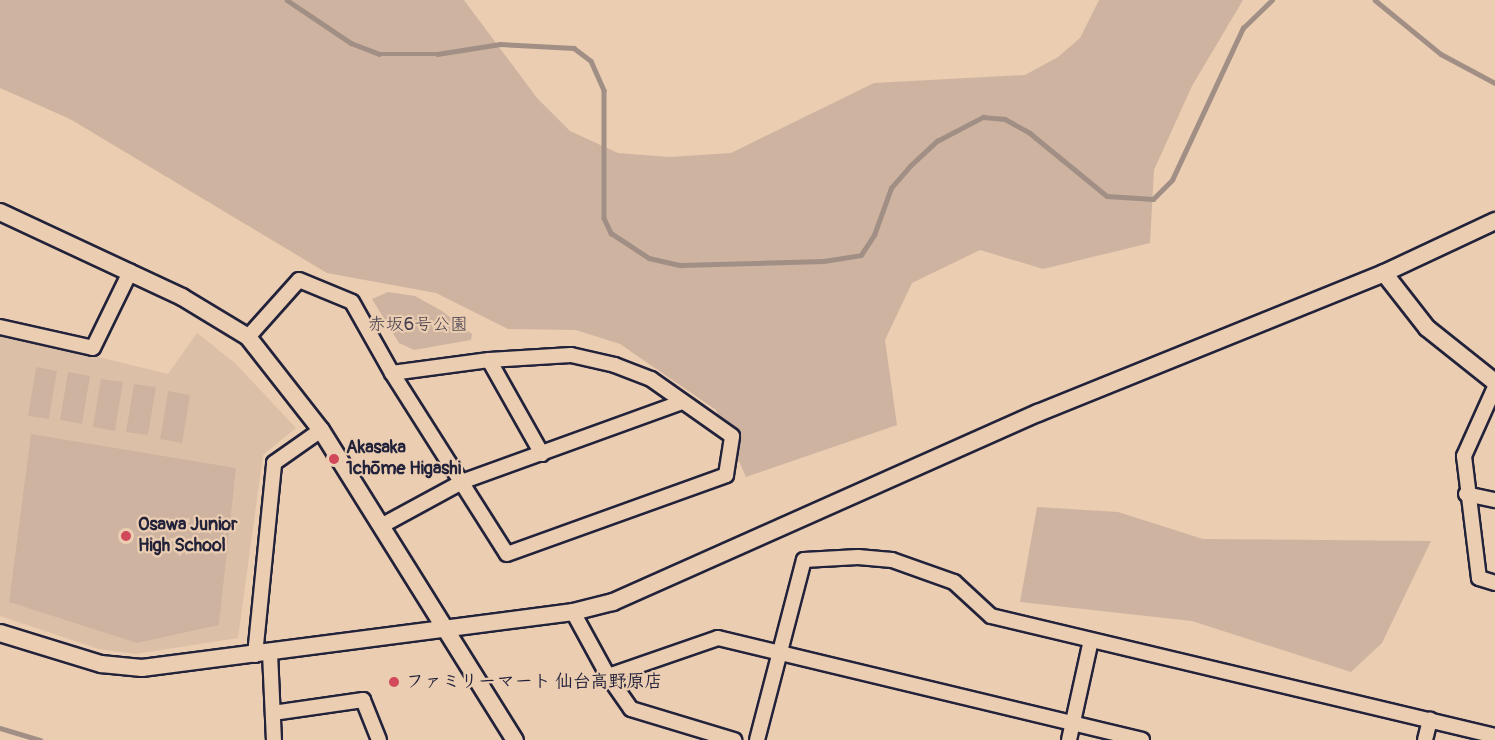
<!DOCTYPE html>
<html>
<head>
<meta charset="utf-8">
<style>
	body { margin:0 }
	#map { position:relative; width:1495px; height:740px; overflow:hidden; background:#ebcdb1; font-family:Pangolin,"Klee One",sans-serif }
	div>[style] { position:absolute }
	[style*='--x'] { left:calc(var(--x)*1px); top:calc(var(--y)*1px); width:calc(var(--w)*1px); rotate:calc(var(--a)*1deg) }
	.built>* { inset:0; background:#dbc0a7 }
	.green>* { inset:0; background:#ceb4a0 }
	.stream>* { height:4.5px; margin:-2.25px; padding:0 2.25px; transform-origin:2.25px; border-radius:2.25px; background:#a18f86 }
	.roads { filter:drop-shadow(2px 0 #22223b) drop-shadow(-2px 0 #22223b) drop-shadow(0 2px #22223b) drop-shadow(0 -2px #22223b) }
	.minor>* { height:14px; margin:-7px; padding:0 7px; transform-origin:7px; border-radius:7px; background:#ebcdb1 }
	.tertiary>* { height:16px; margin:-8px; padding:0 8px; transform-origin:8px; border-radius:8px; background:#ebcdb1 }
	.dots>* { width:16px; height:16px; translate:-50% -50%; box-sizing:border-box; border:3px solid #ebcdb1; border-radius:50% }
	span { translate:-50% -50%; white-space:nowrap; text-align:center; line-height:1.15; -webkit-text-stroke:4.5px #ebcdb1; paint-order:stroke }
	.park-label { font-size:18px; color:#443f4f }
	.poi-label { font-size:18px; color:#22223b; font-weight:700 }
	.left { translate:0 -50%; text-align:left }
</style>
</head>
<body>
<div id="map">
	<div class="built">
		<i style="clip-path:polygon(0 333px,168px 374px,197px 333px,235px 363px,296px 428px,263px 455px,238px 638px,136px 654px,99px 649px,0 616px)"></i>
	</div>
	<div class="green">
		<i style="clip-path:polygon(0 0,464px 0,537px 98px,570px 131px,618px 153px,669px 157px,731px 153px,874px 83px,1025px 75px,1058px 57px,1080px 38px,1099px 0,1243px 0,1192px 86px,1154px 170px,1150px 243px,1043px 269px,980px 250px,912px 283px,885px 340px,897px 425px,746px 477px,716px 410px,620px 344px,576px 330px,508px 329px,436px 293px,327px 273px,70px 119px,0 88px)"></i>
		<i style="clip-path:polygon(388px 292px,415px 296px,442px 311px,472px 334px,471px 340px,414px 350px,399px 343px,372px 299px)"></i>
		<i style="clip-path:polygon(36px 367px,57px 371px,49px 419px,28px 416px)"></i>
		<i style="clip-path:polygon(68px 372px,90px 376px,82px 424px,60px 420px)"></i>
		<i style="clip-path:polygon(101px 379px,123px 382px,115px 431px,93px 427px)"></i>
		<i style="clip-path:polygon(134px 384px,156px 387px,148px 435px,126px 432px)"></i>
		<i style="clip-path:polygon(168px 391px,190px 395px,182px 443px,160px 439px)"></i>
		<i style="clip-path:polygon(31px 434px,236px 468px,219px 625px,137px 643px,9px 602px)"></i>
		<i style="clip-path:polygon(1037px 507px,1118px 512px,1203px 539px,1431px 541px,1382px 643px,1351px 672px,1192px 621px,1020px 602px)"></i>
	</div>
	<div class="stream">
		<i style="--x:287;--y:0;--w:77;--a:33.9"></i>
		<i style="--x:351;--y:43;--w:30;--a:21"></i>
		<i style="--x:379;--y:54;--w:58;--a:0"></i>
		<i style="--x:437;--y:54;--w:64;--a:-9"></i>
		<i style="--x:500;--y:44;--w:74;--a:3.1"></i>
		<i style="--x:574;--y:48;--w:21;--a:37"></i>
		<i style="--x:591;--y:61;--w:32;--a:66"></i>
		<i style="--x:604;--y:90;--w:128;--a:90"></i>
		<i style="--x:604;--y:218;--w:17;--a:65"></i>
		<i style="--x:611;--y:233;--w:45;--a:33.3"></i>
		<i style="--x:649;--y:258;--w:32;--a:13"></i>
		<i style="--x:680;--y:265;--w:144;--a:-1.6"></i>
		<i style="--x:824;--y:261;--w:37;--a:-9"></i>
		<i style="--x:861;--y:255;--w:24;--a:-57"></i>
		<i style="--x:874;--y:235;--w:50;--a:-70.1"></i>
		<i style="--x:891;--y:188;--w:29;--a:-49"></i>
		<i style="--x:910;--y:166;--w:37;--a:-43"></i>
		<i style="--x:937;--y:141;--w:52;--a:-27.6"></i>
		<i style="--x:983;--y:117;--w:22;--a:5"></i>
		<i style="--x:1005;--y:119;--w:29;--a:29"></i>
		<i style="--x:1030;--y:133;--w:99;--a:39.3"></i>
		<i style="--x:1107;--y:196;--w:46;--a:3.7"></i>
		<i style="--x:1153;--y:199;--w:27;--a:-45"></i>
		<i style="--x:1172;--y:180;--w:168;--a:-65"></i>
		<i style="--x:1243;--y:28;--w:40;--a:-44"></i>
		<i style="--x:1375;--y:0;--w:85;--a:39.3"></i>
		<i style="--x:1441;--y:54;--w:61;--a:28.2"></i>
		<i style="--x:0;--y:728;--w:42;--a:16.7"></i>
	</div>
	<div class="roads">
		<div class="minor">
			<i style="--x:0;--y:327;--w:95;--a:12.7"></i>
			<i style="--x:93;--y:348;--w:85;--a:-64"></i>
			<i style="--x:248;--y:337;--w:76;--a:-48.2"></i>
			<i style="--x:299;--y:280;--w:57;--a:22.5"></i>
			<i style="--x:352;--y:302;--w:81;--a:60.6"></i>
			<i style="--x:392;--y:373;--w:214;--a:57.6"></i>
			<i style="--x:507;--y:554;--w:233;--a:-19.8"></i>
			<i style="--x:726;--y:475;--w:39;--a:-81"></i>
			<i style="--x:732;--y:436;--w:99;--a:-144.9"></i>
			<i style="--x:651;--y:379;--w:39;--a:-159"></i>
			<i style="--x:615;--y:365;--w:45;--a:-167.2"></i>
			<i style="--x:571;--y:355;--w:82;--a:176.5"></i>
			<i style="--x:489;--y:360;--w:98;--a:172.4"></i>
			<i style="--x:489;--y:360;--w:108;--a:60.6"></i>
			<i style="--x:1495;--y:387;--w:76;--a:114.2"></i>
			<i style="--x:1464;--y:456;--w:123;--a:83"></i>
			<i style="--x:1479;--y:578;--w:17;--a:17"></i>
			<i style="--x:1466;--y:494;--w:30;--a:12"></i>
			<i style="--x:381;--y:526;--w:94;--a:-28.5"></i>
			<i style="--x:464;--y:481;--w:230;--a:-19.9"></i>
			<i style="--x:573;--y:612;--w:73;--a:61.3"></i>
			<i style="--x:608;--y:676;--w:40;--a:55.1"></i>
			<i style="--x:631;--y:709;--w:108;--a:16.8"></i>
			<i style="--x:270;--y:653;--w:87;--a:87.4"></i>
			<i style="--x:255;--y:655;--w:193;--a:-84.3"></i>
			<i style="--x:274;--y:463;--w:57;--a:-35.1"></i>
			<i style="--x:608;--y:676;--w:116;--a:-19.1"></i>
			<i style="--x:718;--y:638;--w:436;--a:13.5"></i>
			<i style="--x:273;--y:713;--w:91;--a:-8.2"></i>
			<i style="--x:363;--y:700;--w:43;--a:68.2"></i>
			<i style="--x:757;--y:740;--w:186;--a:-75.4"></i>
			<i style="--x:804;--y:560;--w:54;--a:-3.2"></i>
			<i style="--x:858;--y:557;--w:34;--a:5"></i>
			<i style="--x:892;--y:560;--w:66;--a:19.5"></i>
			<i style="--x:954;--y:582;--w:50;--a:42.6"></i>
			<i style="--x:991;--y:616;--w:518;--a:13.39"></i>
			<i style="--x:1069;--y:740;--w:102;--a:-77.6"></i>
			<i style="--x:1425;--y:740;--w:21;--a:-76"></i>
		</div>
		<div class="tertiary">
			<i style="--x:0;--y:212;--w:201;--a:25"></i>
			<i style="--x:182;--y:297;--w:77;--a:31.2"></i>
			<i style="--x:248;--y:337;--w:118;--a:51.9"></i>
			<i style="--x:321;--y:430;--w:366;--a:58"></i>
			<i style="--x:1384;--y:273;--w:70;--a:52"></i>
			<i style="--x:1427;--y:328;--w:87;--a:38.5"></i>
			<i style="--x:0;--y:633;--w:106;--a:17.1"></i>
			<i style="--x:101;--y:664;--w:41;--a:5.6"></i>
			<i style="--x:142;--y:668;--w:435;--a:-7.4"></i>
			<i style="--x:573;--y:612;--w:41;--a:-14"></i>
			<i style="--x:613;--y:602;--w:465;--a:-24"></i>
			<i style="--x:1038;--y:413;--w:373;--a:-22"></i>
			<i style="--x:1384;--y:273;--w:123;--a:-25.1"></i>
		</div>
	</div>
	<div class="dots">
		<i style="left:334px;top:459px;background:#d1495b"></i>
		<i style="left:126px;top:536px;background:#d1495b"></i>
		<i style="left:394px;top:682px;background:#d1495b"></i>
	</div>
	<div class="park-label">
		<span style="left:418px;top:325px">赤坂6号公園</span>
	</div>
	<div class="poi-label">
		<span class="left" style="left:346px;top:459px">Akasaka<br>1chōme Higashi</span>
		<span class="left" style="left:138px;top:536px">Osawa Junior<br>High School</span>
		<span class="left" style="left:406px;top:682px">ファミリーマート 仙台高野原店</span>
	</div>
</div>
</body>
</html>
